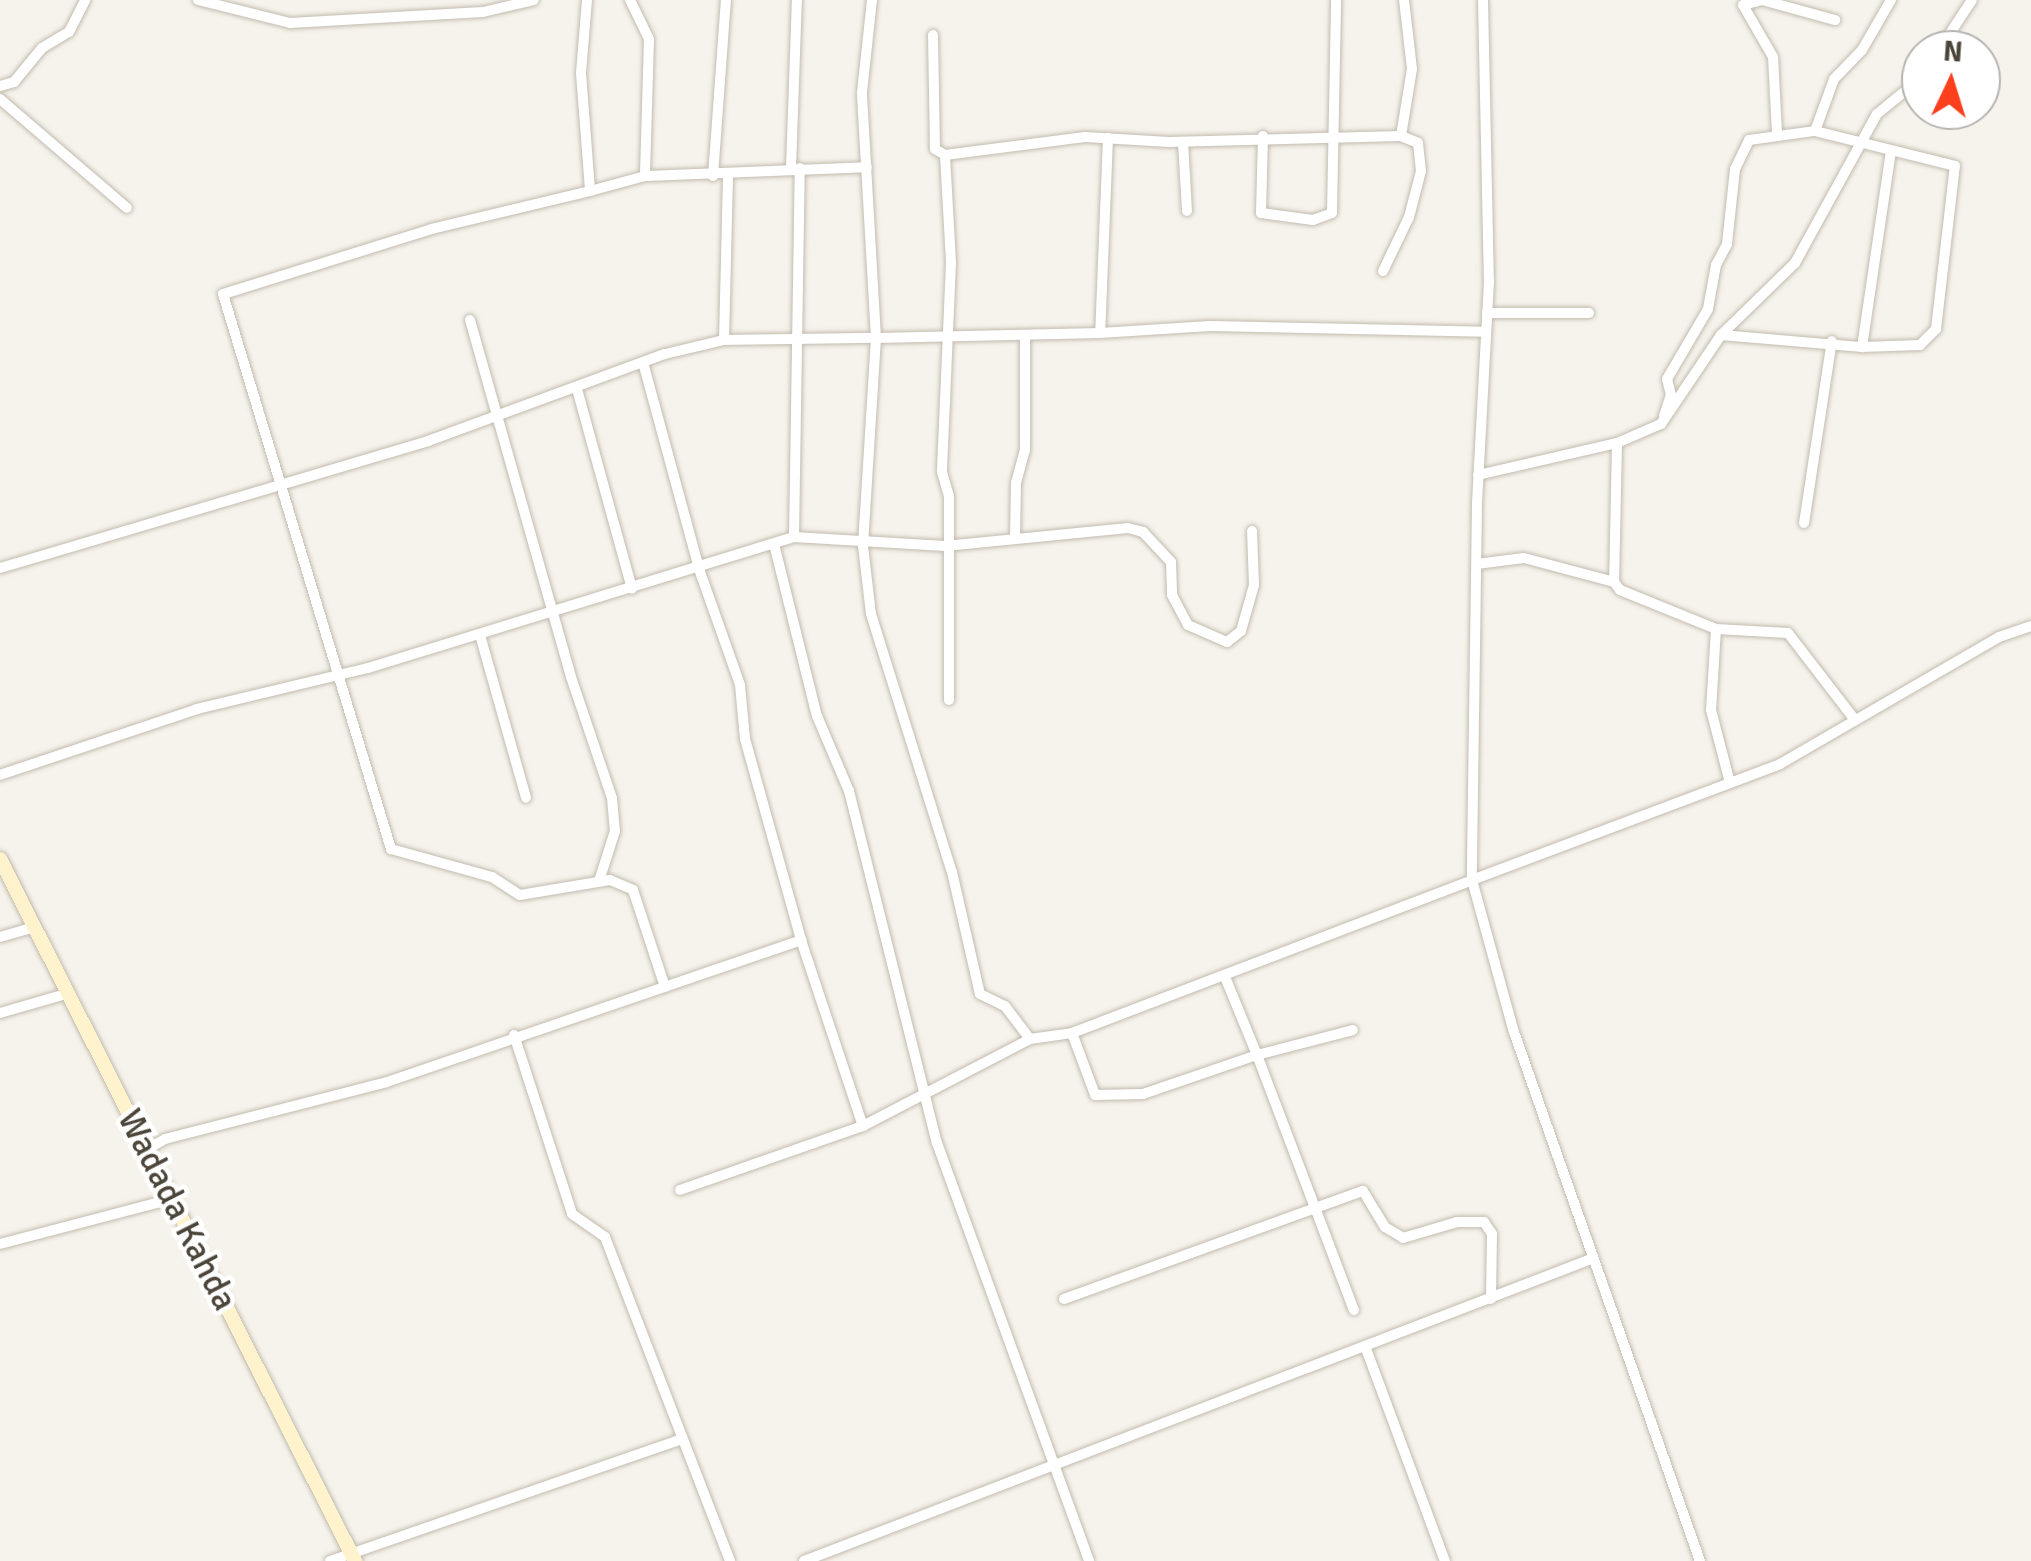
<!DOCTYPE html>
<html>
<head>
<meta charset="utf-8">
<style>
  body { margin:0 }
  #map { position:relative; width:2031px; height:1561px; overflow:hidden; background:#f6f3ec; font-family:Signika,sans-serif }
  div>[style] { position:absolute }
  [style*='--x'] { left:calc(var(--x)*1px); top:calc(var(--y)*1px); width:calc(var(--w)*1px); rotate:calc(var(--a)*1deg) }
  .roads { filter:drop-shadow(0 0 2px #c2bbae) drop-shadow(0 0 2px #c2bbae) }
  .street>* { height:10px; margin:-5px; padding:0 5px; transform-origin:5px; border-radius:5px; background:#fff }
  .secondary>* { height:14px; margin:-7px; padding:0 7px; transform-origin:7px; border-radius:7px; background:#fff3cd }
  span { translate:-50% -50%; white-space:nowrap; text-align:center; line-height:1.15; -webkit-text-stroke:9px #fff; paint-order:stroke }
  .street-label { font-size:35px; color:#4b4439 }
  .north { position:absolute; left:1901px; top:30px; width:100px; height:100px; box-sizing:border-box; background:#fff; border:2px solid #b7b4b0; border-radius:50%; rotate:4deg; font-size:28px; font-weight:700; line-height:40px; text-align:center; color:#4b4439 }
  .north::after { content:''; display:block; margin:auto; width:35px; height:45px; background:#fc3f1d; clip-path:polygon(50% 0,100% 100%,50% 72%,0 100%) }
</style>
</head>
<body>
<div id="map">
  <div class="roads">
    <div class="street">
      <div style="--x:198;--y:0;--w:95;--a:14"></div>
      <div style="--x:290;--y:23;--w:193;--a:-3.3"></div>
      <div style="--x:483;--y:12;--w:52;--a:-13.2"></div>
      <div style="--x:587;--y:0;--w:73;--a:94.7"></div>
      <div style="--x:581;--y:73;--w:118;--a:85.6"></div>
      <div style="--x:590;--y:191;--w:163;--a:166.5"></div>
      <div style="--x:432;--y:229;--w:219;--a:162.7"></div>
      <div style="--x:223;--y:294;--w:580;--a:73.16"></div>
      <div style="--x:391;--y:849;--w:105;--a:15.5"></div>
      <div style="--x:492;--y:877;--w:33;--a:33"></div>
      <div style="--x:520;--y:895;--w:91;--a:-9.5"></div>
      <div style="--x:610;--y:880;--w:25;--a:23"></div>
      <div style="--x:633;--y:890;--w:102;--a:71.7"></div>
      <div style="--x:630;--y:0;--w:43;--a:64"></div>
      <div style="--x:649;--y:39;--w:137;--a:91.7"></div>
      <div style="--x:1483;--y:0;--w:281;--a:88.8"></div>
      <div style="--x:1489;--y:281;--w:223;--a:93.1"></div>
      <div style="--x:1477;--y:504;--w:376;--a:90.8"></div>
      <div style="--x:1472;--y:880;--w:329;--a:-20.6"></div>
      <div style="--x:1780;--y:764;--w:253;--a:-30.1"></div>
      <div style="--x:1999;--y:637;--w:34;--a:-19"></div>
      <div style="--x:933;--y:35;--w:114;--a:89"></div>
      <div style="--x:935;--y:149;--w:12;--a:31"></div>
      <div style="--x:945;--y:155;--w:108;--a:86.8"></div>
      <div style="--x:951;--y:263;--w:209;--a:92.5"></div>
      <div style="--x:942;--y:472;--w:25;--a:74"></div>
      <div style="--x:949;--y:496;--w:204;--a:90"></div>
      <div style="--x:1939;--y:50;--w:60;--a:-56.6"></div>
      <div style="--x:0;--y:86;--w:15;--a:-16"></div>
      <div style="--x:14;--y:82;--w:44;--a:-50.5"></div>
      <div style="--x:42;--y:48;--w:31;--a:-31"></div>
      <div style="--x:69;--y:32;--w:36;--a:-63"></div>
      <div style="--x:0;--y:99;--w:167;--a:40.6"></div>
      <div style="--x:1777;--y:133;--w:76;--a:-93"></div>
      <div style="--x:1773;--y:57;--w:60;--a:-120"></div>
      <div style="--x:1743;--y:5;--w:20;--a:-15"></div>
      <div style="--x:1762;--y:0;--w:76;--a:15.3"></div>
      <div style="--x:1263;--y:136;--w:77;--a:91.5"></div>
      <div style="--x:1261;--y:213;--w:52;--a:7.7"></div>
      <div style="--x:1313;--y:220;--w:20;--a:-20"></div>
      <div style="--x:1332;--y:213;--w:213;--a:-88.9"></div>
      <div style="--x:1401;--y:136;--w:68;--a:-80.7"></div>
      <div style="--x:1412;--y:69;--w:69;--a:-96.6"></div>
      <div style="--x:1108;--y:138;--w:195;--a:92.3"></div>
      <div style="--x:1100;--y:333;--w:224;--a:178.7"></div>
      <div style="--x:876;--y:338;--w:208;--a:93.6"></div>
      <div style="--x:863;--y:546;--w:68;--a:83.3"></div>
      <div style="--x:871;--y:614;--w:270;--a:72.6"></div>
      <div style="--x:952;--y:872;--w:125;--a:77.1"></div>
      <div style="--x:980;--y:994;--w:28;--a:26"></div>
      <div style="--x:1005;--y:1006;--w:41;--a:52.9"></div>
      <div style="--x:1030;--y:1039;--w:42;--a:-8.1"></div>
      <div style="--x:1072;--y:1033;--w:428;--a:-20.9"></div>
      <div style="--x:1472;--y:880;--w:158;--a:74.6"></div>
      <div style="--x:1514;--y:1032;--w:561;--a:70.63"></div>
      <div style="--x:1183;--y:142;--w:69;--a:86.7"></div>
      <div style="--x:945;--y:155;--w:141;--a:-7.3"></div>
      <div style="--x:1085;--y:137;--w:84;--a:3.4"></div>
      <div style="--x:1169;--y:142;--w:232;--a:-1.5"></div>
      <div style="--x:1401;--y:136;--w:18;--a:22"></div>
      <div style="--x:1418;--y:143;--w:28;--a:84"></div>
      <div style="--x:1421;--y:171;--w:48;--a:104.6"></div>
      <div style="--x:1409;--y:217;--w:60;--a:115.7"></div>
      <div style="--x:791;--y:168;--w:168;--a:-88"></div>
      <div style="--x:713;--y:176;--w:176;--a:-85.8"></div>
      <div style="--x:590;--y:191;--w:57;--a:-15.3"></div>
      <div style="--x:645;--y:176;--w:222;--a:-2.3"></div>
      <div style="--x:1487;--y:313;--w:102;--a:0"></div>
      <div style="--x:470;--y:320;--w:371;--a:74.2"></div>
      <div style="--x:571;--y:677;--w:128;--a:71.3"></div>
      <div style="--x:612;--y:798;--w:33;--a:85"></div>
      <div style="--x:615;--y:831;--w:52;--a:107.7"></div>
      <div style="--x:1100;--y:333;--w:110;--a:-3.6"></div>
      <div style="--x:1210;--y:326;--w:276;--a:1.2"></div>
      <div style="--x:1721;--y:335;--w:142;--a:4.9"></div>
      <div style="--x:1862;--y:347;--w:58;--a:-2"></div>
      <div style="--x:1920;--y:345;--w:23;--a:-45"></div>
      <div style="--x:1936;--y:329;--w:164;--a:-83.4"></div>
      <div style="--x:1955;--y:166;--w:144;--a:-166"></div>
      <div style="--x:724;--y:340;--w:164;--a:-88.6"></div>
      <div style="--x:1862;--y:347;--w:198;--a:-81.6"></div>
      <div style="--x:644;--y:366;--w:210;--a:74.8"></div>
      <div style="--x:699;--y:569;--w:123;--a:70.5"></div>
      <div style="--x:740;--y:685;--w:54;--a:84.7"></div>
      <div style="--x:745;--y:739;--w:209;--a:74.4"></div>
      <div style="--x:801;--y:940;--w:196;--a:71.6"></div>
      <div style="--x:577;--y:389;--w:207;--a:74.6"></div>
      <div style="--x:1664;--y:416;--w:22;--a:-72"></div>
      <div style="--x:1671;--y:395;--w:16;--a:-104"></div>
      <div style="--x:1667;--y:379;--w:81;--a:-59.6"></div>
      <div style="--x:1708;--y:309;--w:45;--a:-79.7"></div>
      <div style="--x:1716;--y:265;--w:24;--a:-62"></div>
      <div style="--x:1727;--y:244;--w:75;--a:-83.9"></div>
      <div style="--x:1735;--y:169;--w:32;--a:-64"></div>
      <div style="--x:1749;--y:140;--w:67;--a:-7.8"></div>
      <div style="--x:1815;--y:131;--w:55;--a:-69.9"></div>
      <div style="--x:1834;--y:79;--w:40;--a:-46"></div>
      <div style="--x:1862;--y:50;--w:58;--a:-59.9"></div>
      <div style="--x:1617;--y:443;--w:139;--a:91.2"></div>
      <div style="--x:1614;--y:582;--w:10;--a:53"></div>
      <div style="--x:1620;--y:590;--w:104;--a:22.1"></div>
      <div style="--x:1716;--y:629;--w:72;--a:3.2"></div>
      <div style="--x:1788;--y:633;--w:110;--a:52.4"></div>
      <div style="--x:1478;--y:475;--w:143;--a:-13"></div>
      <div style="--x:1617;--y:443;--w:48;--a:-23.4"></div>
      <div style="--x:1661;--y:424;--w:107;--a:-56"></div>
      <div style="--x:1721;--y:335;--w:103;--a:-44.2"></div>
      <div style="--x:1795;--y:263;--w:170;--a:-61.2"></div>
      <div style="--x:1877;--y:114;--w:57;--a:-39.3"></div>
      <div style="--x:1804;--y:523;--w:184;--a:-81.3"></div>
      <div style="--x:794;--y:537;--w:369;--a:-89.1"></div>
      <div style="--x:1015;--y:539;--w:56;--a:-89"></div>
      <div style="--x:1016;--y:483;--w:34;--a:-75"></div>
      <div style="--x:1025;--y:450;--w:114;--a:-90"></div>
      <div style="--x:774;--y:544;--w:177;--a:76"></div>
      <div style="--x:817;--y:716;--w:82;--a:66.9"></div>
      <div style="--x:849;--y:791;--w:363;--a:76"></div>
      <div style="--x:937;--y:1143;--w:445;--a:70"></div>
      <div style="--x:1477;--y:564;--w:47;--a:-7.3"></div>
      <div style="--x:1524;--y:558;--w:93;--a:14.9"></div>
      <div style="--x:0;--y:568;--w:446;--a:-16.5"></div>
      <div style="--x:428;--y:441;--w:252;--a:-20.2"></div>
      <div style="--x:665;--y:354;--w:61;--a:-13.3"></div>
      <div style="--x:724;--y:340;--w:152;--a:-0.8"></div>
      <div style="--x:876;--y:338;--w:246;--a:-93.3"></div>
      <div style="--x:862;--y:92;--w:93;--a:-83.8"></div>
      <div style="--x:1716;--y:629;--w:81;--a:93.5"></div>
      <div style="--x:1711;--y:710;--w:75;--a:75.4"></div>
      <div style="--x:480;--y:635;--w:169;--a:74.2"></div>
      <div style="--x:0;--y:775;--w:208;--a:-18.5"></div>
      <div style="--x:197;--y:709;--w:176;--a:-13.5"></div>
      <div style="--x:368;--y:668;--w:446;--a:-17.1"></div>
      <div style="--x:794;--y:537;--w:151;--a:3.4"></div>
      <div style="--x:945;--y:546;--w:184;--a:-5.6"></div>
      <div style="--x:1128;--y:528;--w:16;--a:15"></div>
      <div style="--x:1143;--y:532;--w:41;--a:47"></div>
      <div style="--x:1171;--y:562;--w:33;--a:88"></div>
      <div style="--x:1172;--y:595;--w:34;--a:62"></div>
      <div style="--x:1188;--y:625;--w:43;--a:23.6"></div>
      <div style="--x:1227;--y:642;--w:18;--a:-38"></div>
      <div style="--x:1241;--y:631;--w:48;--a:-74.2"></div>
      <div style="--x:1254;--y:585;--w:54;--a:-92.1"></div>
      <div style="--x:0;--y:937;--w:33;--a:-16"></div>
      <div style="--x:1225;--y:977;--w:84;--a:67.7"></div>
      <div style="--x:1257;--y:1055;--w:99;--a:-14.6"></div>
      <div style="--x:0;--y:1013;--w:69;--a:-16.1"></div>
      <div style="--x:1072;--y:1033;--w:66;--a:69.6"></div>
      <div style="--x:1095;--y:1095;--w:48;--a:-1.2"></div>
      <div style="--x:1143;--y:1094;--w:120;--a:-18.9"></div>
      <div style="--x:1257;--y:1055;--w:273;--a:69.2"></div>
      <div style="--x:514;--y:1035;--w:188;--a:72"></div>
      <div style="--x:572;--y:1214;--w:40;--a:34.9"></div>
      <div style="--x:605;--y:1237;--w:347;--a:68.9"></div>
      <div style="--x:146;--y:1150;--w:22;--a:-30"></div>
      <div style="--x:165;--y:1139;--w:229;--a:-14.4"></div>
      <div style="--x:387;--y:1082;--w:438;--a:-18.9"></div>
      <div style="--x:680;--y:1190;--w:194;--a:-19.3"></div>
      <div style="--x:863;--y:1126;--w:188;--a:-27.5"></div>
      <div style="--x:0;--y:1244;--w:178;--a:-14.7"></div>
      <div style="--x:1064;--y:1299;--w:318;--a:-19.9"></div>
      <div style="--x:1363;--y:1191;--w:42;--a:58.6"></div>
      <div style="--x:1385;--y:1227;--w:21;--a:31"></div>
      <div style="--x:1403;--y:1238;--w:56;--a:-16.5"></div>
      <div style="--x:1457;--y:1222;--w:27;--a:0"></div>
      <div style="--x:1484;--y:1222;--w:14;--a:56"></div>
      <div style="--x:1492;--y:1234;--w:65;--a:90.9"></div>
      <div style="--x:1365;--y:1346;--w:229;--a:69.6"></div>
      <div style="--x:330;--y:1561;--w:373;--a:-19.1"></div>
      <div style="--x:804;--y:1561;--w:843;--a:-20.99"></div>
    </div>
    <div class="secondary">
      <div style="--x:0;--y:859;--w:787;--a:63.17"></div>
    </div>
  </div>
  <div class="street-label">
    <span style="left:177px;top:1210px;rotate:63deg">Wadada Kahda</span>
  </div>
  <div class="north">N</div>
</div>
</body>
</html>
